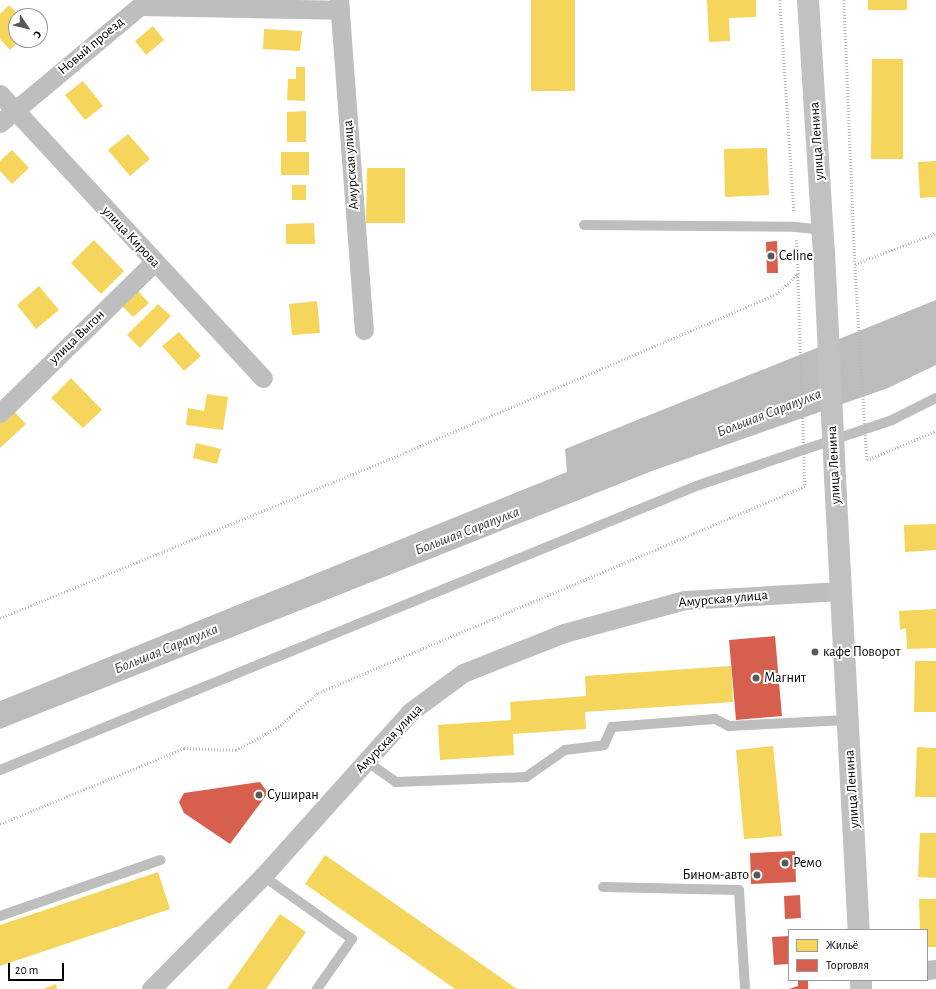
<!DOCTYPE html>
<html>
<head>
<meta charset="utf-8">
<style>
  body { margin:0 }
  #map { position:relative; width:936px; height:989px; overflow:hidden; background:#fff; font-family:"Alegreya Sans",sans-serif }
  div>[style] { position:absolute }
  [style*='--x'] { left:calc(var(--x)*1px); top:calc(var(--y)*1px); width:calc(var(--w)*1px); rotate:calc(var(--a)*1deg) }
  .water>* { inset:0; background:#bcbcbc }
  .homes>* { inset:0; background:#f6d55c }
  .shops>* { inset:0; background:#d6604d }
  .path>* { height:2.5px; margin-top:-1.25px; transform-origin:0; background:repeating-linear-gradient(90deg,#b8b8b8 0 1px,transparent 0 3px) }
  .lane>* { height:10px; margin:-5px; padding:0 5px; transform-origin:5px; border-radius:5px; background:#bebebe }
  .street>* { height:19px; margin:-9.5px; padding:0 9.5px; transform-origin:9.5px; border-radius:9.5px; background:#bebebe }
  .secondary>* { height:22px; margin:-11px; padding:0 11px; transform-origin:11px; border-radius:11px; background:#c1c1c1 }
  .path-bridge>* { height:2.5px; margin-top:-1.25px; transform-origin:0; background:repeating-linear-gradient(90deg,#b8b8b8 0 1px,transparent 0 3px) }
  .secondary-bridge>* { height:22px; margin:-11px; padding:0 11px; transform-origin:11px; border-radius:11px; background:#c1c1c1 }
  .dots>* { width:11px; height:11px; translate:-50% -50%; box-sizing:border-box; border:2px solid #fff; border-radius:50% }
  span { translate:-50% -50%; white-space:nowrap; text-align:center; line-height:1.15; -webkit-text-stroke:4px #fff; paint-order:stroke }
  .street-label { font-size:14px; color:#000 }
  .poi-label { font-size:14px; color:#000 }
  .left { translate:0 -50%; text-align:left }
  .right { translate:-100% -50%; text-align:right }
  .water-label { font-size:15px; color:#404040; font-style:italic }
  .legend { position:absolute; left:788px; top:929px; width:140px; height:52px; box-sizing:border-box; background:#fff; border:1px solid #999; margin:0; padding:5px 7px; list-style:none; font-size:12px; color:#000 }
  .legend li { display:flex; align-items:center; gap:8px; height:20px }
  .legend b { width:20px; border:1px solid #999 }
  .north { position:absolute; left:8px; top:8px; width:40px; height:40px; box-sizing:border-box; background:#fff; border:1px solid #999; border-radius:50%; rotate:125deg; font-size:11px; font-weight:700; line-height:16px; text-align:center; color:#000 }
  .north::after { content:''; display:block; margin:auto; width:14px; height:18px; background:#595959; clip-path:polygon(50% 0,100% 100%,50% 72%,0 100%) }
  .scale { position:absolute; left:8px; top:963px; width:56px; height:18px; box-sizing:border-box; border:2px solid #000; border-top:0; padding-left:5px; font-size:12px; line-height:14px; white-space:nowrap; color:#000; -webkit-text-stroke:3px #fff; paint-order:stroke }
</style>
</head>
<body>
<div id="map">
  <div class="water">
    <div style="clip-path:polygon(936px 300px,936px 365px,888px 388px,652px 471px,0 729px,0 701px,567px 472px,565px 449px)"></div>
  </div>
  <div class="homes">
    <div style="clip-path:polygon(531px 0,575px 0,575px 91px,531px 91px)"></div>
    <div style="clip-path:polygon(707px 0,756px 0,756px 17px,729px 18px,730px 41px,709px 42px)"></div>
    <div style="clip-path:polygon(868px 0,907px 0,907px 10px,868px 10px)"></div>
    <div style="clip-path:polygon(9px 5px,20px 16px,16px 16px,16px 40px,20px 40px,10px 50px,0 39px,0 14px)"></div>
    <div style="clip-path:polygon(153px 26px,164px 40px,146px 55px,135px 41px)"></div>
    <div style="clip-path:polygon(264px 29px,302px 31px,300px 51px,263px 49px)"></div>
    <div style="clip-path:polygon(872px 59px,903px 59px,903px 159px,871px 159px)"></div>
    <div style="clip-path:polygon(296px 67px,305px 67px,305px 101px,287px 100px,288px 79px,296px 79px)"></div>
    <div style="clip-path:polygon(83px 81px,103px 106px,85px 120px,65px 95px)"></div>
    <div style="clip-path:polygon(306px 111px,306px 142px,287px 142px,287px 112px)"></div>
    <div style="clip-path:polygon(128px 134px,150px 159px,130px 176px,108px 150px)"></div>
    <div style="clip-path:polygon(767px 148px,769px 195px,725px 197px,724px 149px)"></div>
    <div style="clip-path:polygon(12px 150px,29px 168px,12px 184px,0 171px,0 161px)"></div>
    <div style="clip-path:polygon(281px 152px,309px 152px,309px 175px,281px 175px)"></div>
    <div style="clip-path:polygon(936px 161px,936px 197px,920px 198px,918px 162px)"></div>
    <div style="clip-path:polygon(367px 168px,405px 168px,405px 223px,366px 223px)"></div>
    <div style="clip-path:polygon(292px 185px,306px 185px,306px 200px,292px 200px)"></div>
    <div style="clip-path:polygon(314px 223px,315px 244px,286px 244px,286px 224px)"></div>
    <div style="clip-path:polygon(94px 240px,124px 271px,101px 294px,71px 263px)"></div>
    <div style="clip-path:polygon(39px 286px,59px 310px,36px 329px,17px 305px)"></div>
    <div style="clip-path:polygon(137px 290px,149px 303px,133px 317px,121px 305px)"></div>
    <div style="clip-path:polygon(317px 301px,320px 333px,292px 335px,289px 304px)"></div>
    <div style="clip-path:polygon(158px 304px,171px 316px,140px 348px,127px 335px)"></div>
    <div style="clip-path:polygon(179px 332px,201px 356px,184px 371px,162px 346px)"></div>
    <div style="clip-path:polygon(71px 378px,102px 410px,83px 428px,51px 398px)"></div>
    <div style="clip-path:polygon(207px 394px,228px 397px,223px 430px,186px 425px,188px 408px,204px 411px)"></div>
    <div style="clip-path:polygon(13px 410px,26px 424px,0 448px,0 422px)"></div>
    <div style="clip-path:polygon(196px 443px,221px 449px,217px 464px,193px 458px)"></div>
    <div style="clip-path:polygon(936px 524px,936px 550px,905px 552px,904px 525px)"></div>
    <div style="clip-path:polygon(936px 609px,936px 648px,907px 649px,906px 628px,900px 630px,899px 611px)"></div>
    <div style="clip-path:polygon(915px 661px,936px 661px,936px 712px,914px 712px)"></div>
    <div style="clip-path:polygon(731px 666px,733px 702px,585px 712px,586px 729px,513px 734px,514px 755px,440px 760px,438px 725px,511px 720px,510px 702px,586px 696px,585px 676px)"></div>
    <div style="clip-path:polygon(773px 746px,782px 836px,744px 839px,736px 750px)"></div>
    <div style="clip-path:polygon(917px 747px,936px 748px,936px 797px,915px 797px)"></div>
    <div style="clip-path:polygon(920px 833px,936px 833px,936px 878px,918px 877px)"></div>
    <div style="clip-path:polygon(325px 855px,517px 989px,455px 989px,305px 884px)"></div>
    <div style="clip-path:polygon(158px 872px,170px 909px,0 966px,0 925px)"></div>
    <div style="clip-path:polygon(919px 899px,936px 899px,936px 947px,927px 947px,927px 930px,920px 930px)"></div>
    <div style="clip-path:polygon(280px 914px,306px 932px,266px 989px,227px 989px)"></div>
    <div style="clip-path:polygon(56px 984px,57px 989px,43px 989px)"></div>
  </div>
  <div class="shops">
    <div style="clip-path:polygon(777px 241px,778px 273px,767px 273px,766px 242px)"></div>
    <div style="clip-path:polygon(775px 636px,782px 716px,736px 720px,729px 640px)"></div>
    <div style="clip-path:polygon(260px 782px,268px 793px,230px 844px,184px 813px,179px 802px,184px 793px)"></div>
    <div style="clip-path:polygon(795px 851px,796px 882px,751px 884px,750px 853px)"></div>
    <div style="clip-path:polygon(800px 895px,801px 918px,785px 919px,784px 896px)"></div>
    <div style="clip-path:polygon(789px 936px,789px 964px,774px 965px,772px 937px)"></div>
    <div style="clip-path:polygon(798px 980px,808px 980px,808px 989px,789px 989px,798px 986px)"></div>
  </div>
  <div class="path">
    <div style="--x:780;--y:0;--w:213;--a:86.2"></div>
    <div style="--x:844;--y:0;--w:264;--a:87.6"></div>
    <div style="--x:855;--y:264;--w:87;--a:-20.9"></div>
    <div style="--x:867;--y:460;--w:75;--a:-22.8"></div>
    <div style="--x:0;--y:618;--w:439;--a:-22.2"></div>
    <div style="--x:406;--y:452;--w:402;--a:-23.1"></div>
    <div style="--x:776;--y:294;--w:30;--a:-42"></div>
    <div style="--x:798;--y:274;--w:34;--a:-93"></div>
    <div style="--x:0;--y:824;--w:199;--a:-22.4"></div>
    <div style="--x:184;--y:748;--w:52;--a:2.2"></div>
    <div style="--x:236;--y:750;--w:48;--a:-28.7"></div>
    <div style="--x:278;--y:727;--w:52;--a:-40.4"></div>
    <div style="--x:318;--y:693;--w:529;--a:-23.03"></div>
  </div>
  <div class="lane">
    <div style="--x:584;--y:225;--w:211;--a:0.5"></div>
    <div style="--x:795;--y:227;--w:27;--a:6"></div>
    <div style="--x:366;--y:761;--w:37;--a:35"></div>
    <div style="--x:396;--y:782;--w:130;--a:-2.2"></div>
    <div style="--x:526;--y:777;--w:47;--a:-34.7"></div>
    <div style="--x:565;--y:750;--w:39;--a:-7"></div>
    <div style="--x:604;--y:745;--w:20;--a:-66"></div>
    <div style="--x:612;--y:727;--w:103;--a:-4.4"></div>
    <div style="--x:715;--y:719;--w:16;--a:27"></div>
    <div style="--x:729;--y:726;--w:118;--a:-2.9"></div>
    <div style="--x:0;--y:770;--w:755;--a:-22.18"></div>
    <div style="--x:699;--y:485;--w:204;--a:-18.6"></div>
    <div style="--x:892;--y:420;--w:49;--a:-26.6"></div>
    <div style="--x:263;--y:876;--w:109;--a:35.3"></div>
    <div style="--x:352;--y:939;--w:61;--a:125"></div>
    <div style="--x:603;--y:887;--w:136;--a:1.3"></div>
    <div style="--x:739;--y:890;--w:99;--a:86.5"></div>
    <div style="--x:0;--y:916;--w:170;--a:-19.2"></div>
  </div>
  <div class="street">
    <div style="--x:339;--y:0;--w:331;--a:85.7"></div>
    <div style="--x:0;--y:94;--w:387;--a:47.2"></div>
    <div style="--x:0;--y:123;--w:182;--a:-39.9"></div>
    <div style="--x:140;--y:6;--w:200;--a:1.1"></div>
    <div style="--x:0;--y:413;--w:216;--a:-44.4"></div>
    <div style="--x:927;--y:970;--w:9;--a:-6"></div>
    <div style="--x:151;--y:989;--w:159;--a:-45.3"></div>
    <div style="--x:263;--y:876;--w:220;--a:-48.1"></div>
    <div style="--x:410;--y:712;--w:66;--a:-36.3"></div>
    <div style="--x:463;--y:673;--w:109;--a:-21.6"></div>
    <div style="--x:564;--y:633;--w:125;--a:-15.3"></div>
    <div style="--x:685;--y:600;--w:156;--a:-3.3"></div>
  </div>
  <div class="secondary">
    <div style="--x:808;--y:0;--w:253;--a:86.4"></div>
    <div style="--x:836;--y:497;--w:434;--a:87"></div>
    <div style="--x:861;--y:980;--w:9;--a:90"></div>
  </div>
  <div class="path-bridge">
    <div style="--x:855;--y:264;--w:196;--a:86.5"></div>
    <div style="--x:798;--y:274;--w:212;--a:88.1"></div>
  </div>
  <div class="secondary-bridge">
    <div style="--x:824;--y:252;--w:245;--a:87.2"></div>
  </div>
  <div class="dots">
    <div style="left:771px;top:256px;background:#595959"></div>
    <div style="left:815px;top:652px;background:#595959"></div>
    <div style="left:756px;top:678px;background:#595959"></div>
    <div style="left:259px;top:795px;background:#595959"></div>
    <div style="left:785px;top:863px;background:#595959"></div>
    <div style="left:757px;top:875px;background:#595959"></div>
  </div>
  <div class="street-label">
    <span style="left:91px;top:46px;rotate:-40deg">Новый проезд</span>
    <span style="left:817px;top:141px;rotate:-94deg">улица Ленина</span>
    <span style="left:351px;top:165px;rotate:-94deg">Амурская улица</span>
    <span style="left:131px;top:237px;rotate:47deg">улица Кирова</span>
    <span style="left:77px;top:337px;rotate:-44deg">улица Выгон</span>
    <span style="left:834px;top:465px;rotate:-93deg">улица Ленина</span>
    <span style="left:723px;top:599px;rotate:-5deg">Амурская улица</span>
    <span style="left:389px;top:739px;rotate:-46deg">Амурская улица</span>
    <span style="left:852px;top:789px;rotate:-94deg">улица Ленина</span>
  </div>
  <div class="poi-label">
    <span class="left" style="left:779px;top:256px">Celine</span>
    <span class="left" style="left:823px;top:652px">кафе Поворот</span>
    <span class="left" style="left:764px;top:678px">Магнит</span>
    <span class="left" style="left:267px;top:795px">Суширан</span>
    <span class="left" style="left:793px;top:863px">Ремо</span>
    <span class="right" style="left:749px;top:875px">Бином-авто</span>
  </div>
  <div class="water-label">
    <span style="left:769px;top:413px;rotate:-21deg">Большая Сарапулка</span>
    <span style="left:467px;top:531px;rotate:-21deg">Большая Сарапулка</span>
    <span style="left:166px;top:649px;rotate:-22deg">Большая Сарапулка</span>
  </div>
  <ul class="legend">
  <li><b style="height:11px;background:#f6d55c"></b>Жильё</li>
  <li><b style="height:11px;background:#d6604d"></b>Торговля</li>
  </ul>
  <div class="north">С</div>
  <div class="scale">20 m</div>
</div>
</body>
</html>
